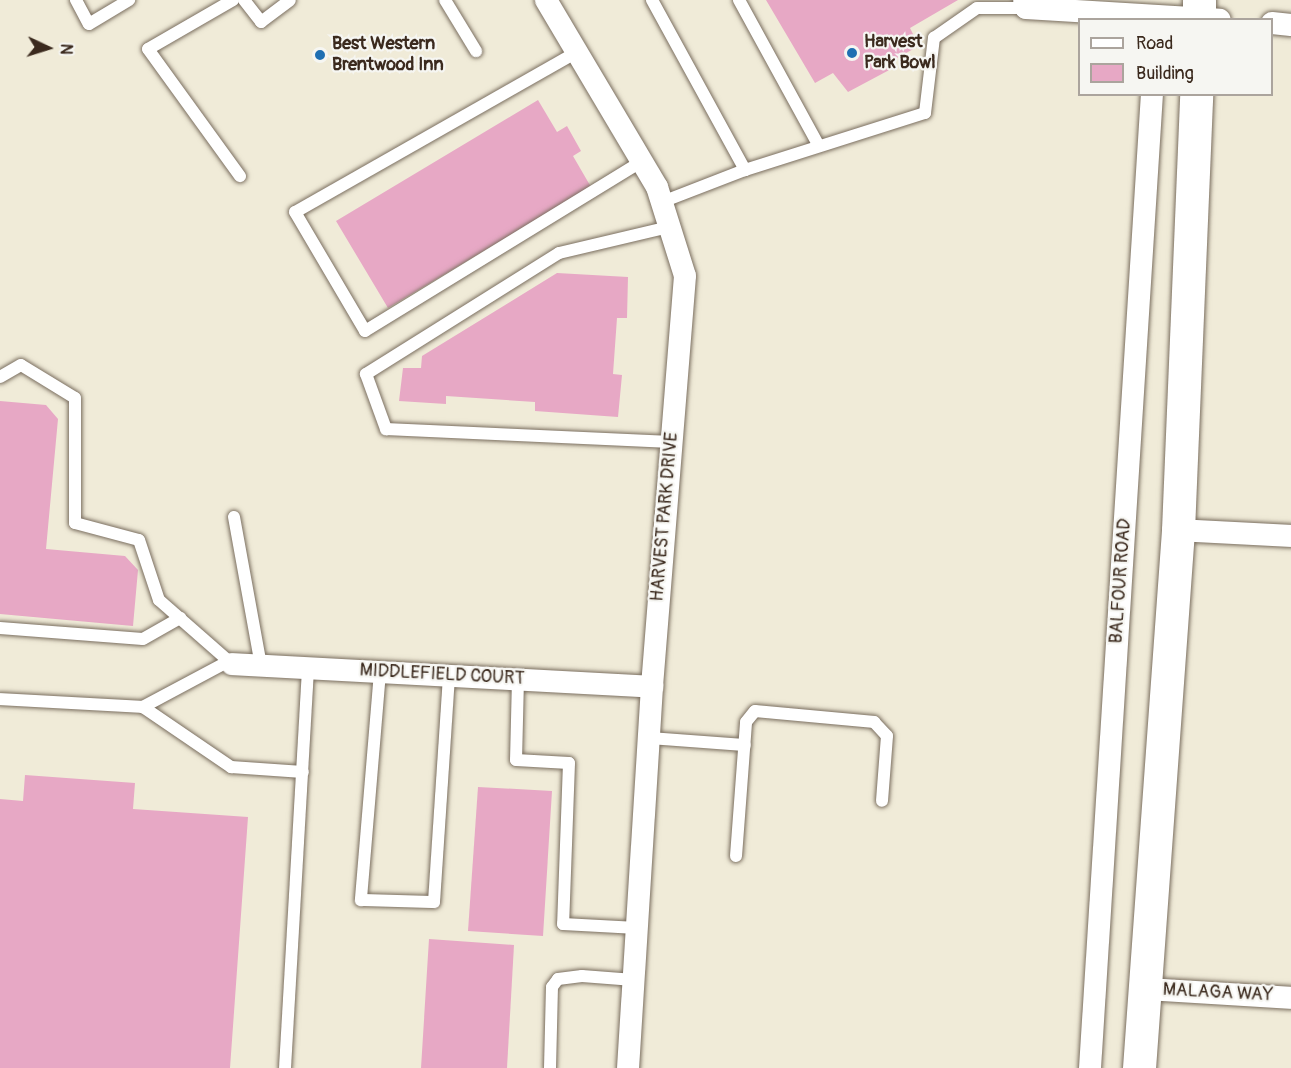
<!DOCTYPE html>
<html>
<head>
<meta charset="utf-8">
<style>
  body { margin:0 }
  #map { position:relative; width:1291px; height:1068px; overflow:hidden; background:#f0ebd8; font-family:Pangolin,sans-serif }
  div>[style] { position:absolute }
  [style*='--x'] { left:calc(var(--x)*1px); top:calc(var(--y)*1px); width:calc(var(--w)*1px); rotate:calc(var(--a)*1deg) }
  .building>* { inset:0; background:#e7a8c5 }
  .roads { filter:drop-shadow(0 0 2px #7a6e5f) drop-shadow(0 0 2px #7a6e5f) }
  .lane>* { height:12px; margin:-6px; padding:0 6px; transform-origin:6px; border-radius:6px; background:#fff }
  .street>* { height:22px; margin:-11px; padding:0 11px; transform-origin:11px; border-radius:11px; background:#fff }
  .secondary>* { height:33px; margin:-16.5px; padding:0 16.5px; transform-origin:16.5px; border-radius:16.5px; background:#fff }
  .dots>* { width:16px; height:16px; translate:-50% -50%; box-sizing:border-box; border:3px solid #f6f6f2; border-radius:50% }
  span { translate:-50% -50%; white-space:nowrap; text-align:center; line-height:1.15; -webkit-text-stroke:4.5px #f6f6f2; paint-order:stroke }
  .poi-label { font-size:18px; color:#3b2a1e; font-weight:700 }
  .left { translate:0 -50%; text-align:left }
  .street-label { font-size:18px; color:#3b2a1e }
  .legend { position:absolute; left:1078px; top:18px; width:195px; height:78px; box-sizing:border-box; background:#f6f6f2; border:2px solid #aba49d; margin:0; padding:8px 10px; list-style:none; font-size:18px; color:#3b2a1e }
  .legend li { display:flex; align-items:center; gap:12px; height:30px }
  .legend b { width:30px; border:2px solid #aba49d }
  .north { position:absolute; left:18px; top:18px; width:60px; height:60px; -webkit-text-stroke:4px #f6f6f2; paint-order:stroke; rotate:94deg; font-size:16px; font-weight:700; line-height:24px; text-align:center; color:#3b2a1e }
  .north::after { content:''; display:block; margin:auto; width:21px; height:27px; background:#3b2a1e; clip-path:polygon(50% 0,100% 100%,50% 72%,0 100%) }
</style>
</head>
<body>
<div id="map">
  <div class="building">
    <div style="clip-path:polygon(766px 0,958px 0,910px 28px,919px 46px,893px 60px,893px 68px,848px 92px,833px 73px,815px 83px)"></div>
    <div style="clip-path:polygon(538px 100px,557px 132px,567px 126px,581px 151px,573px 156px,591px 187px,388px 308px,336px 221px)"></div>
    <div style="clip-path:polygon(557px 273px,628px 277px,627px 318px,617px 318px,613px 374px,622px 375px,618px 417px,535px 411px,535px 402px,446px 396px,446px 404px,399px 401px,403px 368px,421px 368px,422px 356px)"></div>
    <div style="clip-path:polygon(0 401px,46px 405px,58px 419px,46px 549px,125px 556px,138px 570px,133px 626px,0 614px)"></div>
    <div style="clip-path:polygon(25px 775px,135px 783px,133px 809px,248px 817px,230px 1068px,0 1068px,0 799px,23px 801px)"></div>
    <div style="clip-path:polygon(478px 787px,552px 791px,543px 936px,468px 931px)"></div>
    <div style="clip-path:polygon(429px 939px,514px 945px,507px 1068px,421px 1068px)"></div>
  </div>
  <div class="roads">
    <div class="lane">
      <div style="--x:76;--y:0;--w:27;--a:62"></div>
      <div style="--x:89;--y:24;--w:47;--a:-31"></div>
      <div style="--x:233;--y:0;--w:98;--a:150"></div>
      <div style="--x:148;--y:49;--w:157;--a:54.1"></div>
      <div style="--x:244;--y:0;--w:28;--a:52"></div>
      <div style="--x:261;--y:22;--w:36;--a:-37"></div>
      <div style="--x:445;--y:0;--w:60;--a:58.7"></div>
      <div style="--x:652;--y:0;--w:194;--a:61.3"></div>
      <div style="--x:739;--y:0;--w:166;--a:61.3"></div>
      <div style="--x:577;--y:52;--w:324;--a:150.4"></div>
      <div style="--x:295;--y:212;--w:138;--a:59.5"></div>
      <div style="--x:365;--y:331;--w:325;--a:-31.5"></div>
      <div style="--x:662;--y:202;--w:89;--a:-21.1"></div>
      <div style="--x:745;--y:170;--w:189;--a:-17.6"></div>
      <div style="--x:925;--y:113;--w:76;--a:-83.2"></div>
      <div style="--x:934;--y:38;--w:52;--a:-34.9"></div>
      <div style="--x:977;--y:8;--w:49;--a:0"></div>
      <div style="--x:669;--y:227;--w:113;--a:166.7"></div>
      <div style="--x:559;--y:253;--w:228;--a:147.9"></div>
      <div style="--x:366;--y:374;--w:59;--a:70"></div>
      <div style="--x:386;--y:429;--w:285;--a:2.6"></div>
      <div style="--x:0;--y:377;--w:24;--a:-30"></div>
      <div style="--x:21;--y:365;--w:63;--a:31.4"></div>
      <div style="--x:75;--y:398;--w:125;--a:90"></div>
      <div style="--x:75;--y:523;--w:66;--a:14.9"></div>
      <div style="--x:139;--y:540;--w:63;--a:71.6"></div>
      <div style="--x:159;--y:600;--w:97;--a:41.2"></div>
      <div style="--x:234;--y:517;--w:150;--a:79.7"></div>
      <div style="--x:0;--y:628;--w:143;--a:4.4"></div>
      <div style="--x:143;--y:639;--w:43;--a:-29.6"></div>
      <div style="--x:229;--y:661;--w:98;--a:151.9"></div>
      <div style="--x:143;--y:707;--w:107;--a:34.3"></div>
      <div style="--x:231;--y:767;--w:72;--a:4"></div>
      <div style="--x:380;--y:672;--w:229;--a:94.8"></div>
      <div style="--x:361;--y:900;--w:73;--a:1.6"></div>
      <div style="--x:434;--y:902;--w:227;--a:-86.2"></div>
      <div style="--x:518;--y:679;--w:81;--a:91.4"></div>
      <div style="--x:516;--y:760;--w:53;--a:3.2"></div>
      <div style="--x:569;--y:763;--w:161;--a:92.1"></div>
      <div style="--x:563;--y:924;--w:74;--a:3.1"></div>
      <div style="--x:0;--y:699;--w:143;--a:3.2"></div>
      <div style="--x:649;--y:738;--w:96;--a:4.2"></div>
      <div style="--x:736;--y:856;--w:134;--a:-85.7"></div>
      <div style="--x:746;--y:722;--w:14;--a:-51"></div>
      <div style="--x:755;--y:711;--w:120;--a:5.3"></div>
      <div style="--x:874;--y:722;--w:19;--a:47"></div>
      <div style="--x:887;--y:736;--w:65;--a:94.4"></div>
      <div style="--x:285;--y:1068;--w:401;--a:-86.7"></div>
      <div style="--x:550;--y:1068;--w:81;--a:-88.6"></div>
      <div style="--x:552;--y:987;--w:10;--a:-53"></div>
      <div style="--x:558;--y:979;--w:24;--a:-7"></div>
      <div style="--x:582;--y:976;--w:52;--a:4.4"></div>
    </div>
    <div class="street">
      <div style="--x:546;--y:0;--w:217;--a:59.3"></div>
      <div style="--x:657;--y:187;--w:93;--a:72.5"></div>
      <div style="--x:685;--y:276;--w:412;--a:94.6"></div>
      <div style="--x:652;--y:687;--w:382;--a:93.6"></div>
      <div style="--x:1024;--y:0;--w:8;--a:76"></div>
      <div style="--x:1026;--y:8;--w:194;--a:3.5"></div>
      <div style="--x:1272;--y:23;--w:19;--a:6"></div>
      <div style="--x:1178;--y:530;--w:113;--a:3"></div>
      <div style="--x:232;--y:664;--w:421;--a:3.1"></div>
      <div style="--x:1145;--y:989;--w:146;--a:3.5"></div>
      <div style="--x:1090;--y:1068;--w:976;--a:-86.36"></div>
    </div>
    <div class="secondary">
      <div style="--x:1199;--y:20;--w:20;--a:-90"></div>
      <div style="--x:1139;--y:1068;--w:539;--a:-85.85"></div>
      <div style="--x:1178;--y:530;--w:436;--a:-87.6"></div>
    </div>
  </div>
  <div class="dots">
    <div style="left:852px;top:53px;background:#1f6fb2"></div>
    <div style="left:320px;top:55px;background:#1f6fb2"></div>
  </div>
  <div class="poi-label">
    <span class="left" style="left:864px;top:53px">Harvest<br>Park Bowl</span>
    <span class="left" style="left:332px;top:55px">Best Western<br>Brentwood Inn</span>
  </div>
  <div class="street-label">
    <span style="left:665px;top:517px;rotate:-85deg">HARVEST PARK DRIVE</span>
    <span style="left:1121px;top:581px;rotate:-86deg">BALFOUR ROAD</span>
    <span style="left:442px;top:675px;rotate:3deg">MIDDLEFIELD COURT</span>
    <span style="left:1218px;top:993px;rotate:3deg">MALAGA WAY</span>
  </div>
  <ul class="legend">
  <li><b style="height:8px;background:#fff"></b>Road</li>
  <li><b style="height:16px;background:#e7a8c5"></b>Building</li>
  </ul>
  <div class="north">N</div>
</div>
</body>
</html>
